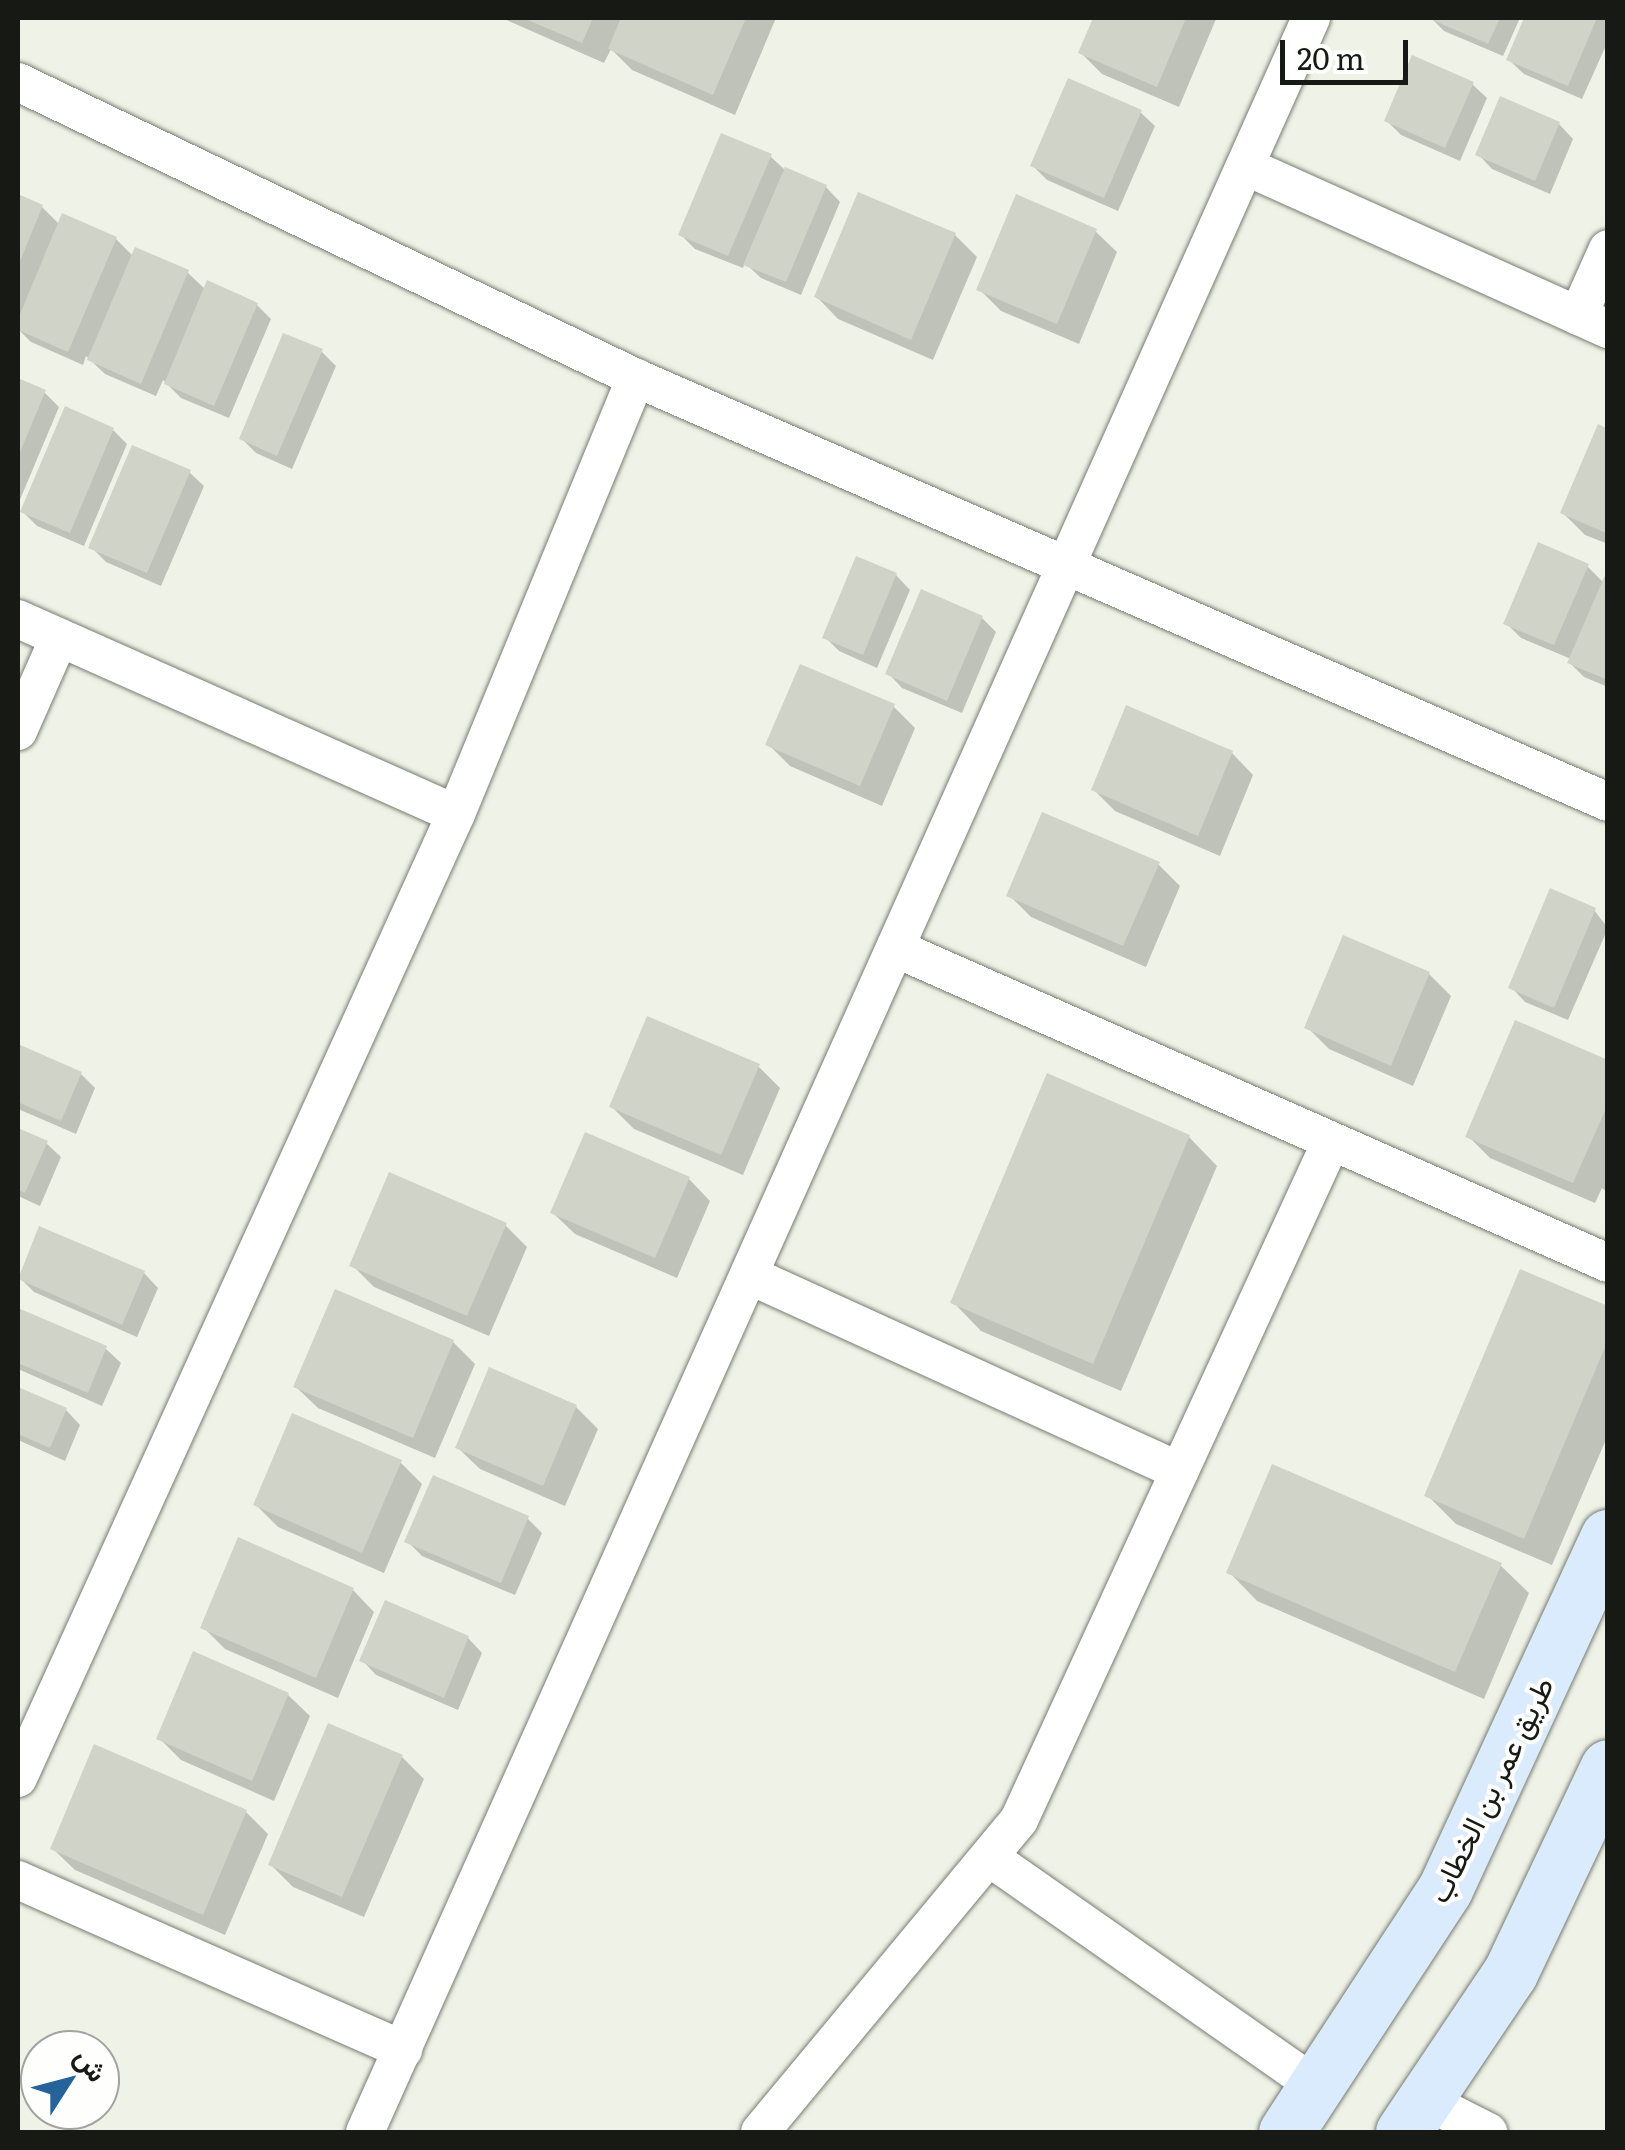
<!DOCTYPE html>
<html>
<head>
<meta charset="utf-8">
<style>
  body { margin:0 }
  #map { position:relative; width:1625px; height:2150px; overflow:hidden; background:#eff3e7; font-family:Literata,Vazirmatn,serif }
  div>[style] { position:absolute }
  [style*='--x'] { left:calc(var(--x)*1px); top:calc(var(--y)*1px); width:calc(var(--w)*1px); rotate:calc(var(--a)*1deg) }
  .shadow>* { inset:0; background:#0003 }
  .building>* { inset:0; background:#cfd3c8 }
  .roads { filter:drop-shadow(0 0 2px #787c71) drop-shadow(0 0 2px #787c71) }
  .street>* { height:38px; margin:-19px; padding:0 19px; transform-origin:19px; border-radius:19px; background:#fff }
  .secondary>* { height:55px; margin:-27.5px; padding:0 27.5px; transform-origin:27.5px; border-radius:27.5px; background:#d9ebfc }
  span { translate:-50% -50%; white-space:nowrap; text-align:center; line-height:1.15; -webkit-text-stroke:8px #fefffc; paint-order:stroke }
  .street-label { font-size:30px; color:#171915 }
  .frame { position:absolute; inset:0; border:20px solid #171915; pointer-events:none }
  .north { position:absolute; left:20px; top:2030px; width:100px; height:100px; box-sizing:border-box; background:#fefffc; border:2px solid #a2a3a0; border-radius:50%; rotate:54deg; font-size:28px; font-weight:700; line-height:40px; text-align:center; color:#171915 }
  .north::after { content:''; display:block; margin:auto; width:35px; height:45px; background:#24649a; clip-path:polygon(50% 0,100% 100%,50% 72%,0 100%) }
  .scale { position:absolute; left:1280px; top:40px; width:128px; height:45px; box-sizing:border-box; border:5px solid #171915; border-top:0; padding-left:12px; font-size:30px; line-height:35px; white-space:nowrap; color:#171915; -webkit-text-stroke:8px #fefffc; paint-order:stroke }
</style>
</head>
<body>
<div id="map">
  <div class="shadow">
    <div style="clip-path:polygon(502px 18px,776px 18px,735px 115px,632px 70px,611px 49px,604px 63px)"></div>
    <div style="clip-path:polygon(1096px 18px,1216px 19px,1179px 107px,1102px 74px,1081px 53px)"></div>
    <div style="clip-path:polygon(1431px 18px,1520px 18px,1503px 56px,1444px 31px)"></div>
    <div style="clip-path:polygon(1527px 18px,1603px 18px,1608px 22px,1608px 41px,1582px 99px,1524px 74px,1509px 60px)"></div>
    <div style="clip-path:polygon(1472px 84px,1487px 98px,1460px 161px,1401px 135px,1387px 121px)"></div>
    <div style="clip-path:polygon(1140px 112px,1155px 126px,1118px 211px,1047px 180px,1033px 166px)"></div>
    <div style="clip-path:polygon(1559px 124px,1573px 139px,1550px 194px,1492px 169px,1478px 154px)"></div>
    <div style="clip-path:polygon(770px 156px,784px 169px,826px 187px,840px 202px,801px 295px,761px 278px,745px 263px,743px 268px,695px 249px,680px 234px)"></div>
    <div style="clip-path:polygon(18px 197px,42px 207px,60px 225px,116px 239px,134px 257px,188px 273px,206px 290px,257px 305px,271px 319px,229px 418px,181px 398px,163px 380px,156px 396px,105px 374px,86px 356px,83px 365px,31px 342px,18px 329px)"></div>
    <div style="clip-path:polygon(1095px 231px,1117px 252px,1079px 344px,1001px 311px,979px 289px)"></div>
    <div style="clip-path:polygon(955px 235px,977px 257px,933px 360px,838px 319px,817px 297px)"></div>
    <div style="clip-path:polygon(321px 351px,336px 366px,292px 469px,256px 453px,241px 438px)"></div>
    <div style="clip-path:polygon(18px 381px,44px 392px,59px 407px,19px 502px)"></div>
    <div style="clip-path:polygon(113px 430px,127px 444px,84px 546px,37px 526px,23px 512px)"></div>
    <div style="clip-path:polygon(1608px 431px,1608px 544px,1585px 535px,1563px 513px)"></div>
    <div style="clip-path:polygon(189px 472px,204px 486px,161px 586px,106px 562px,91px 547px)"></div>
    <div style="clip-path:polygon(1587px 566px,1604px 583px,1608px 574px,1608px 687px,1584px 677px,1570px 663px,1571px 659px,1521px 638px,1506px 623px)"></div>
    <div style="clip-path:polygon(896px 575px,910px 590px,877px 668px,839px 651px,825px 637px)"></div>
    <div style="clip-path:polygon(982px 618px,996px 632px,962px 713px,902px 688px,888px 673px)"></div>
    <div style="clip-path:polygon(893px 706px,915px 728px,882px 806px,790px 766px,768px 744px)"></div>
    <div style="clip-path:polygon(1232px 753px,1253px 775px,1220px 856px,1115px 811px,1093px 789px)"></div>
    <div style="clip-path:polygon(1158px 864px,1180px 886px,1146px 967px,1031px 917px,1009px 895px)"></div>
    <div style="clip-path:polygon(1594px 910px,1608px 928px,1568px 1020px,1525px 1002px,1511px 987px)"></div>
    <div style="clip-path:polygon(1429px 974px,1451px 996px,1413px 1086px,1329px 1049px,1307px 1027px)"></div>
    <div style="clip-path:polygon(18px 1047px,81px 1074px,95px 1088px,76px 1134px,18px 1109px)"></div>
    <div style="clip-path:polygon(1608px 1063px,1608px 1193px,1602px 1188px,1595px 1203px,1490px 1158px,1468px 1136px)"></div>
    <div style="clip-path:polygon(758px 1066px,780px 1088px,743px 1175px,634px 1129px,612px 1107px)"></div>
    <div style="clip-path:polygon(18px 1130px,46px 1143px,61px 1157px,40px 1206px,18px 1196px)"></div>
    <div style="clip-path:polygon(1189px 1137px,1217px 1166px,1121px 1391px,981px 1331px,953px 1302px)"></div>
    <div style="clip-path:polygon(689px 1179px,710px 1201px,677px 1278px,575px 1234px,553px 1213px)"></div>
    <div style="clip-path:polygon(505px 1225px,527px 1247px,489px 1336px,374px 1287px,352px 1265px)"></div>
    <div style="clip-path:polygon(144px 1273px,158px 1288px,137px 1337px,34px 1292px,20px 1278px)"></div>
    <div style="clip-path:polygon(1608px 1309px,1608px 1435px,1552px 1565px,1456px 1524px,1427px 1495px)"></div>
    <div style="clip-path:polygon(18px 1310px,106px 1349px,121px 1363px,102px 1406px,18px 1369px)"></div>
    <div style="clip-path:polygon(453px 1342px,475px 1364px,435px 1458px,318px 1408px,296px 1387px)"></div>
    <div style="clip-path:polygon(18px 1390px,66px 1410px,80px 1425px,65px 1461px,18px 1440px)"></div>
    <div style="clip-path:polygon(576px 1407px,598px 1429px,565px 1506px,480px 1469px,458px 1448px)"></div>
    <div style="clip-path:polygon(400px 1462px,422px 1484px,384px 1573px,278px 1527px,256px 1505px)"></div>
    <div style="clip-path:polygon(527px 1518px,542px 1533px,515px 1595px,422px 1556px,407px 1541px)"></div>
    <div style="clip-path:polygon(1500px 1565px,1529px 1593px,1484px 1699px,1257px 1601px,1229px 1572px)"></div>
    <div style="clip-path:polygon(353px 1590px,374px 1612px,338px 1698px,225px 1649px,203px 1627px)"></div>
    <div style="clip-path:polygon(468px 1638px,482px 1653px,458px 1710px,376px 1675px,362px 1660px)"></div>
    <div style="clip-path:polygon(288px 1695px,310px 1716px,274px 1801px,181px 1760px,159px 1738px)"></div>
    <div style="clip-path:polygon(402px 1757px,424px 1779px,364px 1917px,293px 1887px,271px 1865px)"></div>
    <div style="clip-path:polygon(246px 1812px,268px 1834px,225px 1935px,75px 1870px,53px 1849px)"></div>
  </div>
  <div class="building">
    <div style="clip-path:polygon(523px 18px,593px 18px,582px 43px)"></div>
    <div style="clip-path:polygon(621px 18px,746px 18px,713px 95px,608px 49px)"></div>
    <div style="clip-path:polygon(1093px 18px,1186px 18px,1157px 87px,1078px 53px)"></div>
    <div style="clip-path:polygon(1428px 18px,1500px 18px,1488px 44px)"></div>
    <div style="clip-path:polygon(1524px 18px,1597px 18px,1568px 86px,1506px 60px)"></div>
    <div style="clip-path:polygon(1412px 55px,1474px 82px,1445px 148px,1384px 121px)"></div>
    <div style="clip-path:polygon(1068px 78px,1142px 110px,1104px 198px,1030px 166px)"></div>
    <div style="clip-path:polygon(1500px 96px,1560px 122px,1535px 181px,1475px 155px)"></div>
    <div style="clip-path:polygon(721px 133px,772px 154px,728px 256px,678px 235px)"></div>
    <div style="clip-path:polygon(785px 167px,827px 185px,786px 282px,743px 265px)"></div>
    <div style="clip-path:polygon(858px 192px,956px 233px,911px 340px,814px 297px)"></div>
    <div style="clip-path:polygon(18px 194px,43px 205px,18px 266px)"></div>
    <div style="clip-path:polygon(1016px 194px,1097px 229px,1057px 324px,976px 290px)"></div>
    <div style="clip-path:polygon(62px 213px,117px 237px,68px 352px,18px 330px,18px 319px)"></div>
    <div style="clip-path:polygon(135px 247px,189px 270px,141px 384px,87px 360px)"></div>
    <div style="clip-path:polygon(207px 280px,258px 303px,214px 406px,164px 384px)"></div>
    <div style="clip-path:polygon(283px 333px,323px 349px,277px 456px,239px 439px)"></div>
    <div style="clip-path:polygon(18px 378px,46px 390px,18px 457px)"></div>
    <div style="clip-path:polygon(65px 406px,114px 428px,70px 533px,20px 512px)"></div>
    <div style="clip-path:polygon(1598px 424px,1608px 429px,1608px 534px,1560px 513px)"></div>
    <div style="clip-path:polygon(132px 445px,191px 470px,147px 573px,88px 548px)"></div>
    <div style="clip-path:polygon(1538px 542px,1589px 564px,1554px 645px,1503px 624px)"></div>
    <div style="clip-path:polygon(856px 556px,897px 573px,863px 655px,822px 638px)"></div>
    <div style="clip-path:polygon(1608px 568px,1608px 680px,1567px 663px)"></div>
    <div style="clip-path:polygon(921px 589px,983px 616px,947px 701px,885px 674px)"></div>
    <div style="clip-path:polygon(800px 664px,895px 704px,860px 786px,765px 745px)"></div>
    <div style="clip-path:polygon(1126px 705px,1233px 751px,1198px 836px,1091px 790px)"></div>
    <div style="clip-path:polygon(1042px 812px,1160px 862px,1123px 946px,1006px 896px)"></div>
    <div style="clip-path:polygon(1550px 888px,1596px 908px,1554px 1008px,1508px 988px)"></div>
    <div style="clip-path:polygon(1343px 935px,1430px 972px,1391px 1066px,1304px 1028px)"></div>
    <div style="clip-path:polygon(647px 1016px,760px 1064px,721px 1155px,609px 1107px)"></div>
    <div style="clip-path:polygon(1515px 1020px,1608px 1060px,1608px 1104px,1573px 1183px,1465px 1137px)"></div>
    <div style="clip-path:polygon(18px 1044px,82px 1072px,61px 1121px,18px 1102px)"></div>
    <div style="clip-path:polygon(1047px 1073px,1190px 1135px,1093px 1364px,950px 1303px)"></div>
    <div style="clip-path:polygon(18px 1128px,48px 1141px,25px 1193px,18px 1190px)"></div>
    <div style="clip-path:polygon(585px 1132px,690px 1177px,655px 1258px,550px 1213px)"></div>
    <div style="clip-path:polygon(389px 1172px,507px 1223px,467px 1316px,349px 1266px)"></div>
    <div style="clip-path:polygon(39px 1226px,145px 1271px,122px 1325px,18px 1279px)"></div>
    <div style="clip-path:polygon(1520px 1269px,1608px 1306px,1608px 1340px,1524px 1539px,1424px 1496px)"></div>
    <div style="clip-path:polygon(335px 1289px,454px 1340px,413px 1438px,293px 1387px)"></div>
    <div style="clip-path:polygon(18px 1308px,107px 1346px,88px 1393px,18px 1363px)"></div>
    <div style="clip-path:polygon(489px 1367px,577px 1405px,543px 1486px,455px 1448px)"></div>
    <div style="clip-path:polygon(18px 1387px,67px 1408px,50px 1448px,18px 1434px)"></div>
    <div style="clip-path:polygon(292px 1413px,402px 1460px,362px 1553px,253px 1505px)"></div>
    <div style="clip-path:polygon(1272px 1464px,1502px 1563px,1455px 1672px,1226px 1573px)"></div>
    <div style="clip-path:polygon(433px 1475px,529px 1516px,501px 1583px,404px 1542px)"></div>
    <div style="clip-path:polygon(238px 1537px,354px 1588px,316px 1678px,200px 1628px)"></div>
    <div style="clip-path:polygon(385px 1600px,469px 1636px,444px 1698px,359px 1661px)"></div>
    <div style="clip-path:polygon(193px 1651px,289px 1693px,252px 1781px,156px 1739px)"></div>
    <div style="clip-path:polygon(328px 1723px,403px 1755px,342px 1897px,268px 1865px)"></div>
    <div style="clip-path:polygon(94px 1744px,247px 1810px,203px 1915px,50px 1849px)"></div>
  </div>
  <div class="roads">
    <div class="street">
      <div style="--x:18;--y:82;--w:685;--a:25.59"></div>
      <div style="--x:636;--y:378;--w:1060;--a:23.57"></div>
      <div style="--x:1245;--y:166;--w:398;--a:24.2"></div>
      <div style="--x:1578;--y:316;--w:73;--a:-65.9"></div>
      <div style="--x:18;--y:619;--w:479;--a:24"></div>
      <div style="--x:18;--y:731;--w:102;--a:-66.2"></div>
      <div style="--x:895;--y:948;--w:779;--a:23.84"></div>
      <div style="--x:749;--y:1275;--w:473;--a:24.5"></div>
      <div style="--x:18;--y:1778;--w:1059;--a:-65.57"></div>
      <div style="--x:456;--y:814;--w:472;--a:-67.6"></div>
      <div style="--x:989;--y:1857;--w:399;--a:35"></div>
      <div style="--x:18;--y:1880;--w:421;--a:23.8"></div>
      <div style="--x:1425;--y:2100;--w:71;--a:26.9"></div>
      <div style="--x:365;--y:2132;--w:2316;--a:-65.89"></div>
      <div style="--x:760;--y:2132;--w:405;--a:-50.3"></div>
      <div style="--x:1019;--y:1820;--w:744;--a:-65.29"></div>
    </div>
    <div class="secondary">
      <div style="--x:1286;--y:2132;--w:290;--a:-56.8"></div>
      <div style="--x:1445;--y:1889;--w:388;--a:-65.2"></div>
      <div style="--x:1403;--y:2132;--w:192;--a:-56.1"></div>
      <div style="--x:1510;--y:1973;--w:228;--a:-64.6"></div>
    </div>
  </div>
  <div class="street-label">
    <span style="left:1489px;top:1789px;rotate:-64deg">طريق عمر بن الخطاب</span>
  </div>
  <div class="frame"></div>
  <div class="north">ش</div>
  <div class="scale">20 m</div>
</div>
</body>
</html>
